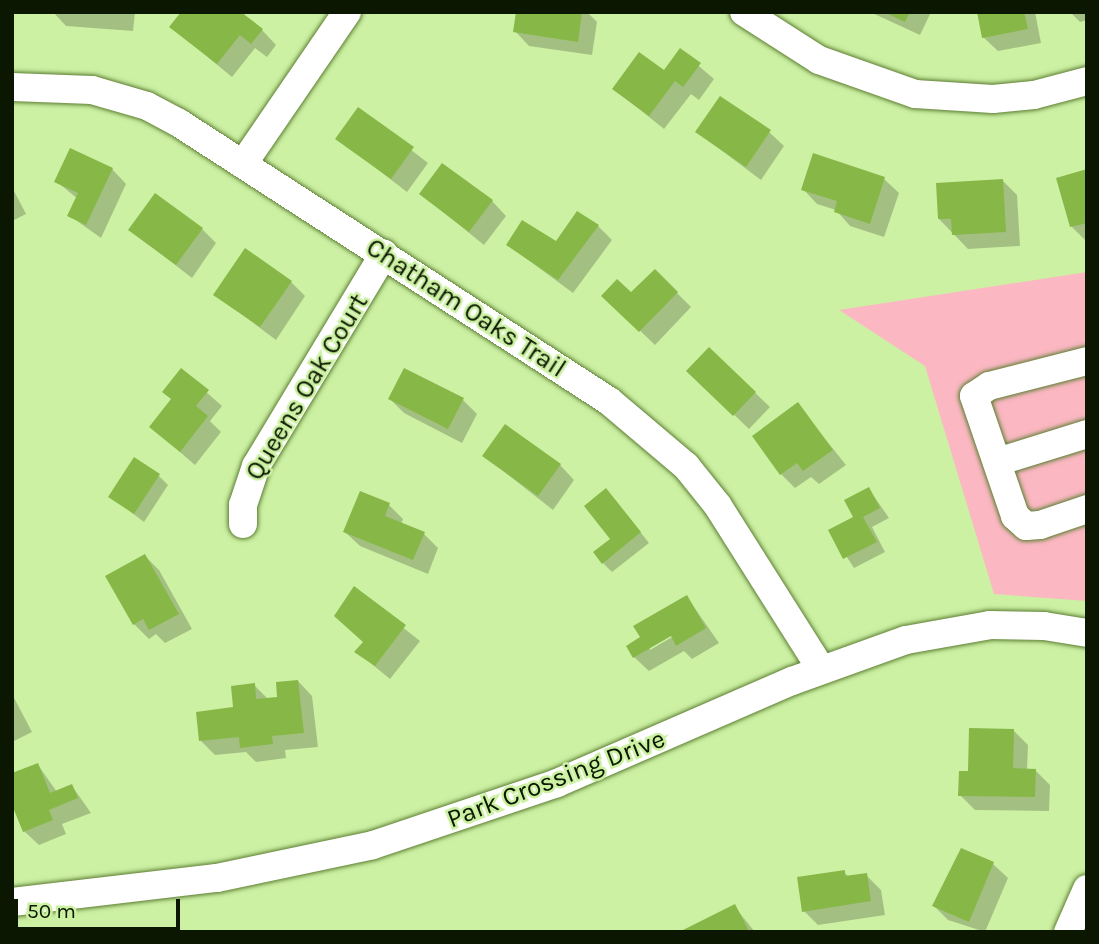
<!DOCTYPE html>
<html>
<head>
<meta charset="utf-8">
<style>
  body { margin:0 }
  #map { position:relative; width:1099px; height:944px; overflow:hidden; background:#ccf1a3; font-family:Karla,sans-serif }
  div>[style] { position:absolute }
  [style*='--x'] { left:calc(var(--x)*1px); top:calc(var(--y)*1px); width:calc(var(--w)*1px); rotate:calc(var(--a)*1deg) }
  .green>* { inset:0; background:#fbb8c2 }
  .shadow>* { inset:0; background:#0003 }
  .building>* { inset:0; background:#87b747 }
  .roads { filter:drop-shadow(0 0 2px #5d7e33) drop-shadow(0 0 2px #5d7e33) }
  .minor>* { height:28px; margin:-14px; padding:0 14px; transform-origin:14px; border-radius:14px; background:#fff }
  span { translate:-50% -50%; white-space:nowrap; text-align:center; line-height:1.15; -webkit-text-stroke:5px #ccf1a3; paint-order:stroke }
  .street-label { font-size:26px; color:#0b1700 }
  .frame { position:absolute; inset:0; border:14px solid #0b1700; pointer-events:none }
  .scale { position:absolute; left:14px; top:899px; width:166px; height:32px; box-sizing:border-box; border:4px solid #0b1700; border-top:0; padding-left:9px; font-size:21px; line-height:24px; white-space:nowrap; color:#0b1700; -webkit-text-stroke:5px #ccf1a3; paint-order:stroke }
</style>
</head>
<body>
<div id="map">
  <div class="green">
    <div style="clip-path:polygon(1087px 272px,1087px 601px,994px 594px,925px 366px,839px 310px)"></div>
  </div>
  <div class="shadow">
    <div style="clip-path:polygon(53px 12px,135px 12px,133px 31px,66px 26px)"></div>
    <div style="clip-path:polygon(517px 12px,587px 12px,597px 22px,592px 55px,529px 46px,515px 31px)"></div>
    <div style="clip-path:polygon(870px 12px,931px 12px,920px 35px)"></div>
    <div style="clip-path:polygon(978px 12px,1035px 12px,1041px 43px,998px 51px,983px 37px)"></div>
    <div style="clip-path:polygon(1070px 12px,1087px 12px,1087px 20px,1080px 22px)"></div>
    <div style="clip-path:polygon(171px 27px,262px 30px,276px 45px,267px 57px,255px 48px,232px 77px)"></div>
    <div style="clip-path:polygon(680px 50px,714px 79px,699px 100px,691px 94px,664px 129px,614px 89px,664px 72px)"></div>
    <div style="clip-path:polygon(358px 109px,428px 163px,407px 192px,337px 138px)"></div>
    <div style="clip-path:polygon(697px 132px,769px 132px,784px 146px,761px 180px)"></div>
    <div style="clip-path:polygon(112px 169px,126px 184px,101px 238px,70px 216px,78px 199px,57px 182px)"></div>
    <div style="clip-path:polygon(1087px 171px,1087px 241px,1086px 241px,1072px 227px)"></div>
    <div style="clip-path:polygon(884px 179px,899px 193px,884px 237px,850px 226px,836px 210px,817px 204px,803px 189px)"></div>
    <div style="clip-path:polygon(1003px 181px,1017px 195px,1020px 246px,968px 249px,939px 219px)"></div>
    <div style="clip-path:polygon(12px 187px,26px 214px,12px 221px)"></div>
    <div style="clip-path:polygon(421px 194px,492px 201px,506px 216px,484px 245px)"></div>
    <div style="clip-path:polygon(598px 226px,612px 240px,573px 293px,508px 245px,557px 244px)"></div>
    <div style="clip-path:polygon(202px 229px,216px 243px,192px 278px,130px 230px)"></div>
    <div style="clip-path:polygon(655px 271px,691px 307px,655px 345px,604px 296px,631px 295px)"></div>
    <div style="clip-path:polygon(291px 282px,305px 296px,276px 340px,215px 294px)"></div>
    <div style="clip-path:polygon(709px 349px,770px 407px,749px 429px,703px 385px)"></div>
    <div style="clip-path:polygon(181px 370px,222px 406px,210px 421px,221px 432px,195px 465px,151px 427px,173px 400px)"></div>
    <div style="clip-path:polygon(390px 399px,463px 400px,477px 414px,462px 443px,404px 413px)"></div>
    <div style="clip-path:polygon(798px 405px,846px 465px,819px 484px,811px 477px,795px 488px,781px 474px)"></div>
    <div style="clip-path:polygon(484px 456px,560px 465px,574px 480px,553px 510px)"></div>
    <div style="clip-path:polygon(159px 476px,168px 485px,144px 522px,110px 496px)"></div>
    <div style="clip-path:polygon(869px 489px,889px 518px,872px 527px,885px 552px,854px 568px,830px 531px,855px 517px)"></div>
    <div style="clip-path:polygon(615px 500px,649px 543px,612px 572px,603px 563px,612px 539px)"></div>
    <div style="clip-path:polygon(389px 505px,403px 519px,401px 525px,424px 534px,438px 548px,428px 574px,360px 546px,345px 532px)"></div>
    <div style="clip-path:polygon(145px 556px,159px 570px,192px 629px,165px 643px,156px 634px,149px 639px,134px 624px,108px 576px)"></div>
    <div style="clip-path:polygon(354px 589px,420px 641px,390px 679px,357px 652px,364px 643px)"></div>
    <div style="clip-path:polygon(evenodd,687px 597px,719px 643px,692px 659px,684px 651px,649px 671px,634px 657px,642px 638px,687px 597px,678px 630px,679px 633px,650px 650px,650px 646px,678px 630px)"></div>
    <div style="clip-path:polygon(298px 681px,312px 696px,318px 747px,285px 750px,286px 758px,256px 762px,246px 752px,215px 755px,201px 741px,254px 685px,269px 700px,279px 698px)"></div>
    <div style="clip-path:polygon(12px 694px,32px 732px,12px 742px)"></div>
    <div style="clip-path:polygon(1013px 730px,1028px 745px,1027px 770px,1035px 770px,1050px 785px,1049px 811px,975px 810px,960px 795px,970px 773px)"></div>
    <div style="clip-path:polygon(38px 765px,57px 792px,72px 786px,91px 813px,62px 824px,66px 834px,39px 845px,24px 831px)"></div>
    <div style="clip-path:polygon(962px 851px,993px 864px,1008px 878px,985px 932px,948px 920px,934px 906px)"></div>
    <div style="clip-path:polygon(844px 872px,850px 878px,866px 875px,881px 890px,885px 915px,818px 925px,804px 911px)"></div>
    <div style="clip-path:polygon(734px 906px,755px 932px,683px 932px)"></div>
  </div>
  <div class="building">
    <div style="clip-path:polygon(181px 12px,241px 12px,263px 29px,251px 44px,240px 35px,217px 64px,169px 27px)"></div>
    <div style="clip-path:polygon(516px 12px,582px 12px,578px 42px,513px 32px)"></div>
    <div style="clip-path:polygon(884px 12px,910px 12px,905px 22px)"></div>
    <div style="clip-path:polygon(977px 12px,1024px 12px,1028px 29px,982px 38px)"></div>
    <div style="clip-path:polygon(680px 48px,701px 63px,683px 87px,675px 81px,649px 116px,612px 89px,639px 52px,664px 70px)"></div>
    <div style="clip-path:polygon(720px 96px,771px 130px,746px 167px,695px 132px)"></div>
    <div style="clip-path:polygon(358px 107px,414px 147px,391px 179px,335px 139px)"></div>
    <div style="clip-path:polygon(70px 148px,113px 168px,86px 225px,67px 216px,78px 193px,54px 182px)"></div>
    <div style="clip-path:polygon(813px 153px,885px 177px,870px 224px,834px 212px,837px 201px,801px 190px)"></div>
    <div style="clip-path:polygon(442px 163px,493px 200px,469px 232px,419px 194px)"></div>
    <div style="clip-path:polygon(1087px 169px,1087px 223px,1070px 227px,1056px 178px)"></div>
    <div style="clip-path:polygon(1003px 179px,1006px 232px,952px 235px,951px 219px,938px 219px,936px 183px)"></div>
    <div style="clip-path:polygon(155px 193px,203px 228px,176px 265px,128px 230px)"></div>
    <div style="clip-path:polygon(577px 211px,599px 225px,558px 280px,506px 245px,522px 220px,556px 241px)"></div>
    <div style="clip-path:polygon(245px 248px,292px 281px,260px 327px,213px 295px)"></div>
    <div style="clip-path:polygon(655px 269px,678px 292px,639px 332px,601px 296px,617px 279px,631px 292px)"></div>
    <div style="clip-path:polygon(709px 347px,756px 392px,733px 416px,686px 371px)"></div>
    <div style="clip-path:polygon(181px 368px,209px 390px,196px 406px,208px 416px,180px 452px,149px 427px,171px 399px,162px 392px)"></div>
    <div style="clip-path:polygon(404px 368px,464px 398px,448px 429px,388px 399px)"></div>
    <div style="clip-path:polygon(798px 402px,833px 450px,803px 471px,797px 463px,780px 475px,752px 436px)"></div>
    <div style="clip-path:polygon(505px 424px,561px 464px,538px 496px,482px 456px)"></div>
    <div style="clip-path:polygon(134px 457px,160px 474px,134px 514px,108px 497px)"></div>
    <div style="clip-path:polygon(869px 487px,880px 508px,863px 517px,877px 542px,843px 559px,828px 530px,853px 517px,844px 500px)"></div>
    <div style="clip-path:polygon(606px 488px,641px 532px,602px 564px,593px 552px,610px 539px,584px 506px)"></div>
    <div style="clip-path:polygon(360px 491px,390px 503px,385px 516px,425px 532px,413px 560px,343px 532px)"></div>
    <div style="clip-path:polygon(145px 554px,179px 614px,149px 630px,143px 619px,133px 625px,105px 576px)"></div>
    <div style="clip-path:polygon(354px 586px,406px 625px,375px 666px,354px 652px,363px 642px,334px 616px)"></div>
    <div style="clip-path:polygon(687px 595px,706px 628px,676px 646px,671px 636px,633px 658px,626px 646px,640px 637px,633px 626px)"></div>
    <div style="clip-path:polygon(298px 680px,304px 733px,272px 736px,273px 744px,240px 748px,239px 737px,199px 741px,196px 712px,233px 707px,231px 686px,255px 683px,256px 699px,277px 697px,276px 682px)"></div>
    <div style="clip-path:polygon(969px 728px,1014px 729px,1013px 768px,1036px 769px,1035px 797px,958px 796px,959px 771px,968px 771px)"></div>
    <div style="clip-path:polygon(38px 763px,50px 793px,72px 784px,78px 798px,49px 810px,53px 820px,23px 832px,12px 805px,12px 773px)"></div>
    <div style="clip-path:polygon(961px 848px,994px 862px,969px 922px,932px 906px)"></div>
    <div style="clip-path:polygon(845px 870px,845px 876px,867px 873px,871px 901px,802px 912px,797px 877px)"></div>
    <div style="clip-path:polygon(735px 904px,748px 929px,742px 932px,679px 932px)"></div>
  </div>
  <div class="roads">
    <div class="minor">
      <div style="--x:744;--y:12;--w:89;--a:32.6"></div>
      <div style="--x:819;--y:60;--w:102;--a:19.5"></div>
      <div style="--x:915;--y:94;--w:78;--a:3.7"></div>
      <div style="--x:993;--y:99;--w:41;--a:-5.6"></div>
      <div style="--x:1034;--y:95;--w:55;--a:-14.8"></div>
      <div style="--x:12;--y:87;--w:80;--a:2.1"></div>
      <div style="--x:92;--y:90;--w:57;--a:16.2"></div>
      <div style="--x:147;--y:106;--w:36;--a:28"></div>
      <div style="--x:179;--y:123;--w:512;--a:32.88"></div>
      <div style="--x:609;--y:401;--w:101;--a:40.2"></div>
      <div style="--x:686;--y:466;--w:51;--a:51.3"></div>
      <div style="--x:718;--y:506;--w:193;--a:57.7"></div>
      <div style="--x:243;--y:164;--w:184;--a:-55.6"></div>
      <div style="--x:1087;--y:361;--w:101;--a:165.7"></div>
      <div style="--x:989;--y:386;--w:18;--a:146"></div>
      <div style="--x:974;--y:396;--w:127;--a:71.1"></div>
      <div style="--x:1015;--y:516;--w:15;--a:42"></div>
      <div style="--x:1026;--y:526;--w:14;--a:-4"></div>
      <div style="--x:1040;--y:525;--w:50;--a:-18.8"></div>
      <div style="--x:997;--y:462;--w:94;--a:-17.3"></div>
      <div style="--x:243;--y:524;--w:19;--a:-90"></div>
      <div style="--x:243;--y:505;--w:41;--a:-71.6"></div>
      <div style="--x:256;--y:466;--w:248;--a:-58.9"></div>
      <div style="--x:12;--y:902;--w:206;--a:-6.7"></div>
      <div style="--x:217;--y:878;--w:159;--a:-11.9"></div>
      <div style="--x:373;--y:845;--w:194;--a:-18.6"></div>
      <div style="--x:557;--y:783;--w:256;--a:-23.5"></div>
      <div style="--x:792;--y:681;--w:121;--a:-19.8"></div>
      <div style="--x:906;--y:640;--w:85;--a:-10.1"></div>
      <div style="--x:990;--y:625;--w:54;--a:1.1"></div>
      <div style="--x:1044;--y:626;--w:44;--a:9.2"></div>
      <div style="--x:1068;--y:932;--w:47;--a:-66.2"></div>
    </div>
  </div>
  <div class="street-label">
    <span style="left:466px;top:308px;rotate:33deg">Chatham Oaks Trail</span>
    <span style="left:307px;top:387px;rotate:-59deg">Queens Oak Court</span>
    <span style="left:556px;top:779px;rotate:-21deg">Park Crossing Drive</span>
  </div>
  <div class="frame"></div>
  <div class="scale">50 m</div>
</div>
</body>
</html>
